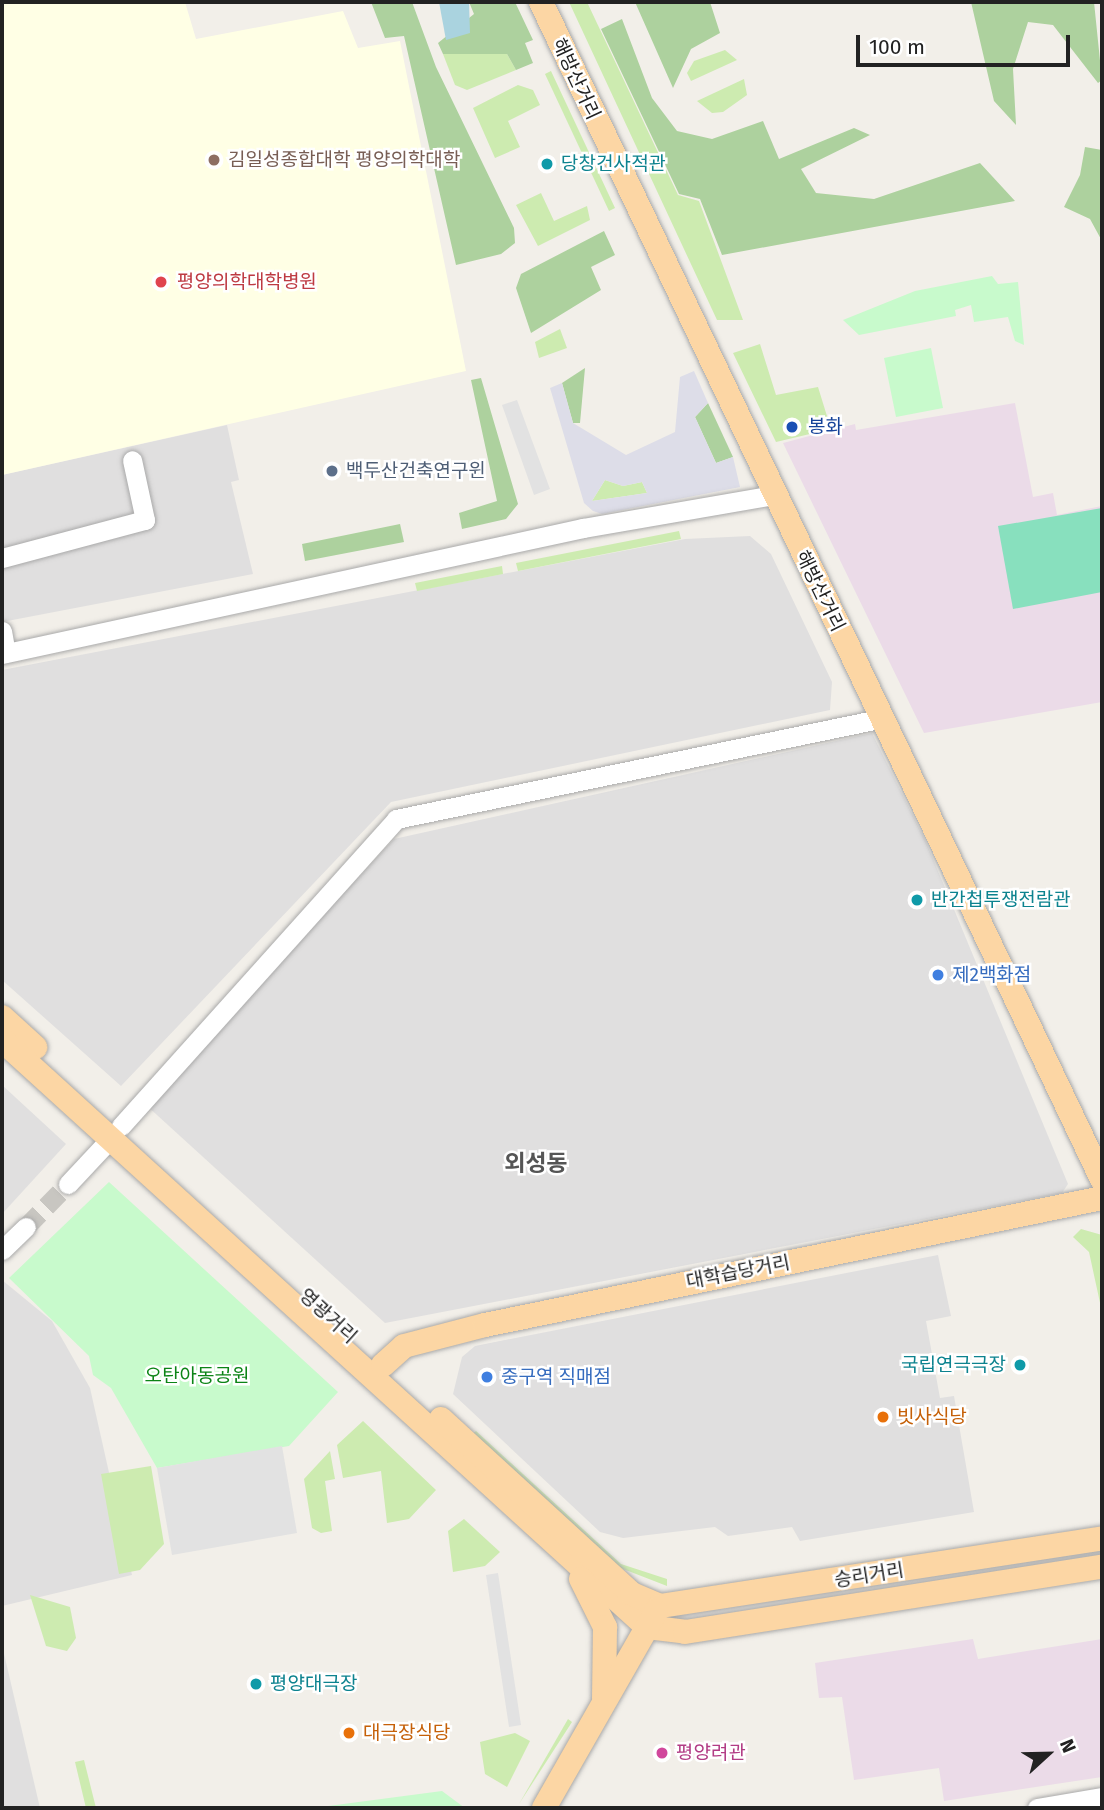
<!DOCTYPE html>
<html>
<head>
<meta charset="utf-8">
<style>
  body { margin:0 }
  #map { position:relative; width:1104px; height:1810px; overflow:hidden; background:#f2efe9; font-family:"Fira Sans","Noto Sans KR",sans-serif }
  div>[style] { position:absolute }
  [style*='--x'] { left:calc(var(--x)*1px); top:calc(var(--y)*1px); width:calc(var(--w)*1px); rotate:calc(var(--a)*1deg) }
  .residential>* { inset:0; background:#e0dfdf }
  .industrial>* { inset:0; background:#ebdbe8 }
  .education>* { inset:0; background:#ffffe5 }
  .grass>* { inset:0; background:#cdebb0 }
  .forest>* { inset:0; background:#add19e }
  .park>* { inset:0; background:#c8facc }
  .pitch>* { inset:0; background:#88e0be }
  .parking>* { inset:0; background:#e2e2e2 }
  .plaza>* { inset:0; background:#dddde8 }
  .water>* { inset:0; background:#aad3df }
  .minor-tunnel>* { height:19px; margin-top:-9.5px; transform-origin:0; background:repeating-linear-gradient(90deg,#c8c6c1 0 19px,transparent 0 29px) }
  .roads { filter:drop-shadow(0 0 2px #a9a9a9) drop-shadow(0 0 2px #a9a9a9) }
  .minor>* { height:19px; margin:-9.5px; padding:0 9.5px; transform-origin:9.5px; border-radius:9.5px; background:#fff }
  .major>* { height:24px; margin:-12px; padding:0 12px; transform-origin:12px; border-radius:12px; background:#fcd6a4 }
  .dots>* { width:19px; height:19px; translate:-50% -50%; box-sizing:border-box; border:4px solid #fff; border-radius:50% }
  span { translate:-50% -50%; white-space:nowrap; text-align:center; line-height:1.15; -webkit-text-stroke:5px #fff; paint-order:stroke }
  .street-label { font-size:19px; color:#222 }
  .education-label { font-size:19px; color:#785e54 }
  .left { translate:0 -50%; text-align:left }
  .culture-label { font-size:19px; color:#0d838f }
  .right { translate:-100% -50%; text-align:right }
  .health-label { font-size:19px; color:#be3a42 }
  .transit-label { font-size:19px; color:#164399 }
  .service-label { font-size:19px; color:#4e5e75 }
  .shop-label { font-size:19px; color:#366cbe }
  .park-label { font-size:19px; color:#0c8416 }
  .food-label { font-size:19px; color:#c56008 }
  .hotel-label { font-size:19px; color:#b23c85 }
  .quarter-label { font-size:23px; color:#555; font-weight:700 }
  .frame { position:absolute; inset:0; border:4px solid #222; pointer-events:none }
  .north { position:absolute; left:1013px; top:1719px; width:70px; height:70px; -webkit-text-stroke:5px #fff; paint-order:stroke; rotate:68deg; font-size:19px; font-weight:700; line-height:28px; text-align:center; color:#222 }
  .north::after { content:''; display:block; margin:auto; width:24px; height:32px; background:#222; clip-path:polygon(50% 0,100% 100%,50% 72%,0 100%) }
  .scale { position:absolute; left:856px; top:35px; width:214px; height:32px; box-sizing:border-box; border:4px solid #222; border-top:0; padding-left:9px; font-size:21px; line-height:24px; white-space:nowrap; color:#222; -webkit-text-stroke:5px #fff; paint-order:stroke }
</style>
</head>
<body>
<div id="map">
  <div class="residential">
    <div style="clip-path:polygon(227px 425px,239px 480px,231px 482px,253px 574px,2px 622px,2px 475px)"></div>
    <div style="clip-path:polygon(750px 536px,771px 554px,832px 682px,830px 710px,391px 802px,121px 1086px,2px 980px,2px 670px,685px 539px)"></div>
    <div style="clip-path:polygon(872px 733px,926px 842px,1068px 1184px,1062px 1193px,385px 1323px,146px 1105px,394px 839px)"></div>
    <div style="clip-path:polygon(2px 1085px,66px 1144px,2px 1214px)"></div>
    <div style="clip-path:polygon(938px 1255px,951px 1316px,926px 1321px,940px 1398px,954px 1396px,974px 1512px,800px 1541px,792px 1527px,728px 1536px,715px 1527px,623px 1538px,600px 1532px,453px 1394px,462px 1357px,475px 1346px)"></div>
    <div style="clip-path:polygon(2px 1280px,52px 1321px,90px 1388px,132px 1575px,2px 1606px)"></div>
    <div style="clip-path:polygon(2px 1645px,40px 1808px,2px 1808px)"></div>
  </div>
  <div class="industrial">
    <div style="clip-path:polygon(1015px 403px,1033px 497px,1053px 493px,1057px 515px,1102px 506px,1102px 702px,924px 733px,783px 443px,855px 424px,856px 430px)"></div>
    <div style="clip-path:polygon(973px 1639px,978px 1659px,1102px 1639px,1102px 1777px,944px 1801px,939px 1768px,854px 1780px,842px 1697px,819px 1698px,815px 1663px)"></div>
  </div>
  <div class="education">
    <div style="clip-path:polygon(2px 2px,185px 2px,196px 39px,343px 11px,358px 48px,400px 41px,466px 371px,2px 475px)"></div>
  </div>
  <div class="grass">
    <div style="clip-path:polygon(569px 2px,587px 2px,678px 195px,699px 201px,743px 320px,717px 320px)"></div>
    <div style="clip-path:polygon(725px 50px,737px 60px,691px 81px,687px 73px,694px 61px)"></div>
    <div style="clip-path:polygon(443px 54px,507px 54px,516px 70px,467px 90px,455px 85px)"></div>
    <div style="clip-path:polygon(551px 71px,615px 208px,609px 211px,545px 74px)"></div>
    <div style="clip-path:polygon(744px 79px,747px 95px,723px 112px,712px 113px,697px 101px)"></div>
    <div style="clip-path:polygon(518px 85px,533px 90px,540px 105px,508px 121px,520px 147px,495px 158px,473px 108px)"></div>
    <div style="clip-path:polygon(541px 193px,554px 221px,587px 206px,590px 220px,538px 246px,516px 205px)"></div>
    <div style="clip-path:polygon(560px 329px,567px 348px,539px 358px,535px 342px)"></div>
    <div style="clip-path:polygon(760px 344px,776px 395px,818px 387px,831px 429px,776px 442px,733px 353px)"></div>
    <div style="clip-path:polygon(605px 480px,623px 486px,642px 482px,647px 493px,592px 501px)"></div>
    <div style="clip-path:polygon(679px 531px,681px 539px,518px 571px,516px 563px)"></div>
    <div style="clip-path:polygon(502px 566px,503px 574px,417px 591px,415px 583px)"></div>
    <div style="clip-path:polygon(1081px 1229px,1102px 1235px,1102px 1312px,1089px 1252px,1073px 1237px)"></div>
    <div style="clip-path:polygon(363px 1421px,436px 1490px,409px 1519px,387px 1523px,381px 1471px,343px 1478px,337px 1445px)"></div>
    <div style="clip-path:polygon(476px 1431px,621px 1564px,667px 1579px,667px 1586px,618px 1567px,471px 1435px)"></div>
    <div style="clip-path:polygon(330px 1451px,335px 1479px,325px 1481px,332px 1531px,321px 1533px,312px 1528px,304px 1479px)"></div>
    <div style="clip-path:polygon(151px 1466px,164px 1544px,140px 1570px,119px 1574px,101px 1474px)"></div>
    <div style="clip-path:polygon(464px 1519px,500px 1552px,485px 1566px,453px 1572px,448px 1531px)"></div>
    <div style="clip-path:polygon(30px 1595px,70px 1607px,76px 1638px,67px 1651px,46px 1646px)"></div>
    <div style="clip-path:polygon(568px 1719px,572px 1722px,519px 1804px)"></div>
    <div style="clip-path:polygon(515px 1733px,530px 1741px,507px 1787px,485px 1774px,480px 1742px)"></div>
    <div style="clip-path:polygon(84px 1760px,96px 1808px,86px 1808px,75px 1762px)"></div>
  </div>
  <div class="forest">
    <div style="clip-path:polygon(371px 2px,412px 2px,436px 67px,514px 228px,515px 243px,501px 254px,456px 265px,404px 36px,385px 38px)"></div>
    <div style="clip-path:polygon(469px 2px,515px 2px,533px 40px,525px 43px,533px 63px,516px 70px,507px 54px,443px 54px,438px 43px,474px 14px)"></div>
    <div style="clip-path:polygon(635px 2px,710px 2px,720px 33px,691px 49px,673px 88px)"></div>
    <div style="clip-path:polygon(971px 2px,1094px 2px,1102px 80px,1098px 83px,1053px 25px,1028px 22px,1013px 69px,1016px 125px,994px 101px)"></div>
    <div style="clip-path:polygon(622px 19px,652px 98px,677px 131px,712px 139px,763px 121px,779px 159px,854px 128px,870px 135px,801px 169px,816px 193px,874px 199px,980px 163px,1015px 201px,722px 255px,700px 199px,679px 194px,601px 29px)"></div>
    <div style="clip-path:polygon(1085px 147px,1102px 150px,1102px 241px,1090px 219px,1064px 207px,1080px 175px)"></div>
    <div style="clip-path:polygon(604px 231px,615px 255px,591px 267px,601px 290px,531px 333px,516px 288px,521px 274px)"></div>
    <div style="clip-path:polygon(585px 368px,580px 423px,573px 423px,562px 383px)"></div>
    <div style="clip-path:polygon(481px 378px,518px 504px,506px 519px,462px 529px,459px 513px,497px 501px,471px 380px)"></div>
    <div style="clip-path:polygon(708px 403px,733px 457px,716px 463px,695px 417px)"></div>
    <div style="clip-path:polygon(400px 524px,404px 542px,305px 561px,302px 544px)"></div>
  </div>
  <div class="park">
    <div style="clip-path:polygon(992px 276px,998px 284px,1018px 282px,1024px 345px,1015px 341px,1008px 317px,974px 322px,971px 305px,955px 310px,956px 316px,859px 335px,843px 320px,915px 291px)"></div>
    <div style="clip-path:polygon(931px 348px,943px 408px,896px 417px,884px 358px)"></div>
    <div style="clip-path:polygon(109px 1182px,338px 1392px,289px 1446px,157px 1468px,111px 1388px,93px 1375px,89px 1356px,9px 1278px)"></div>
    <div style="clip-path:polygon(442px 1791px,465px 1808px,313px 1808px)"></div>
  </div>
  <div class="pitch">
    <div style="clip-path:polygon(1102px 508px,1102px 592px,1013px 609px,998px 526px)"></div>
  </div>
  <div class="parking">
    <div style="clip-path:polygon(517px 400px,550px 489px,534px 495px,502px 405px)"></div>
    <div style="clip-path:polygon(282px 1446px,297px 1533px,172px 1555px,157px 1468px)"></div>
    <div style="clip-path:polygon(498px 1573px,521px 1725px,509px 1727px,486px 1575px)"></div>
  </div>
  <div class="plaza">
    <div style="clip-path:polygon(evenodd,694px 371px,708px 403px,695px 417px,716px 463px,733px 457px,740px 487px,602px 514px,593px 511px,584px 503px,550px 388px,562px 383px,573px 423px,626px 455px,675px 432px,680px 377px,694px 371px,605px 480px,623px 486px,642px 482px,647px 493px,592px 501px,605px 480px)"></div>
  </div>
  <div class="water">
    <div style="clip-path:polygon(439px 2px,469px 2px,470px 33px,446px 40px)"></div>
  </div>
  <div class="minor-tunnel">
    <div style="--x:26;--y:1227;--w:60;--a:-45.7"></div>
  </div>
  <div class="roads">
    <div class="minor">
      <div style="--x:2;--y:558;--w:148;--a:-14.9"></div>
      <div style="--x:145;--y:520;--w:61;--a:-102.2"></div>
      <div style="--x:2;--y:631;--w:22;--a:80"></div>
      <div style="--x:2;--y:654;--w:595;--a:-12.24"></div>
      <div style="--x:583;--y:528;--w:195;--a:-9.8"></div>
      <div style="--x:121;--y:1126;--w:412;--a:-48.1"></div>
      <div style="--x:396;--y:819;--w:495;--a:-11.7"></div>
      <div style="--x:68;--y:1184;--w:63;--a:-46.9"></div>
      <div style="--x:2;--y:1250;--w:33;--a:-44"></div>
      <div style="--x:1037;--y:1808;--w:66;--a:-9.6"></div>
    </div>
    <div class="major">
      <div style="--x:541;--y:2;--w:1304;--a:64.52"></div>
      <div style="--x:2;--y:1017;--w:45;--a:42.3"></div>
      <div style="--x:2;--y:1040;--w:872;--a:42.3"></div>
      <div style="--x:647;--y:1627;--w:38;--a:7"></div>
      <div style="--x:685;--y:1632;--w:422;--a:-8.9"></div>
      <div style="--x:383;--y:1365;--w:28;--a:-42"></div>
      <div style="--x:404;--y:1346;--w:84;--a:-14.5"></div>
      <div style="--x:485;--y:1325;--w:630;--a:-11.63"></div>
      <div style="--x:441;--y:1419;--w:259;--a:42.5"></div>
      <div style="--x:632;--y:1594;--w:30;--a:23"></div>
      <div style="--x:660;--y:1606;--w:447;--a:-8.7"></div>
      <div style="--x:581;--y:1579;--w:54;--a:63.4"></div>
      <div style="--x:605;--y:1627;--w:71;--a:90.8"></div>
      <div style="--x:544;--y:1808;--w:226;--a:-60.3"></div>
    </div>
  </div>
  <div class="dots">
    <div style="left:214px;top:160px;background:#8d6e63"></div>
    <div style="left:547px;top:164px;background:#0f9aa8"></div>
    <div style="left:161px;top:282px;background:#e0444e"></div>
    <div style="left:792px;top:427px;background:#1a4fb4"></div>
    <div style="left:332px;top:471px;background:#5c6f8a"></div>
    <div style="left:917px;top:900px;background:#0f9aa8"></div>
    <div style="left:938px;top:975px;background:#3f7fe0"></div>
    <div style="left:1020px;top:1365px;background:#0f9aa8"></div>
    <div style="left:487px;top:1377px;background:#3f7fe0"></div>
    <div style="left:883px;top:1417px;background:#e8710a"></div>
    <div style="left:256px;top:1684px;background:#0f9aa8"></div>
    <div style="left:349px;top:1733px;background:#e8710a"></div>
    <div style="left:662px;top:1753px;background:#d1479c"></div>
  </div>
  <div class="street-label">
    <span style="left:576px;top:79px;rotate:65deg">해방산거리</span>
    <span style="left:820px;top:591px;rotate:64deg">해방산거리</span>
    <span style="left:738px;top:1272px;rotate:-11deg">대학습당거리</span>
    <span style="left:328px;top:1316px;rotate:42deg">영광거리</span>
    <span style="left:869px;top:1575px;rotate:-9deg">승리거리</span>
  </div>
  <div class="education-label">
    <span class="left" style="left:228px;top:160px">김일성종합대학 평양의학대학</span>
  </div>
  <div class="culture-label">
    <span class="left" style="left:561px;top:164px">당창건사적관</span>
    <span class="left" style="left:931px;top:900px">반간첩투쟁전람관</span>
    <span class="right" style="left:1006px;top:1365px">국립연극극장</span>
    <span class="left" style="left:270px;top:1684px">평양대극장</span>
  </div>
  <div class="health-label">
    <span class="left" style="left:177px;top:282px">평양의학대학병원</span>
  </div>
  <div class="transit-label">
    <span class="left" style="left:808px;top:427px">봉화</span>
  </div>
  <div class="service-label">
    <span class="left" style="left:346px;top:471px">백두산건축연구윈</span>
  </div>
  <div class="shop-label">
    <span class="left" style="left:952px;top:975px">제2백화점</span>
    <span class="left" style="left:501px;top:1377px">중구역 직매점</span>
  </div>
  <div class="park-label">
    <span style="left:197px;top:1376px">오탄아동공원</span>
  </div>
  <div class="food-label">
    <span class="left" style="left:897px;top:1417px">빗사식당</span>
    <span class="left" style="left:363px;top:1733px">대극장식당</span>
  </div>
  <div class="hotel-label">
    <span class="left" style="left:676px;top:1753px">평양려관</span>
  </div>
  <div class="quarter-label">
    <span style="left:536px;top:1163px">외성동</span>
  </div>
  <div class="frame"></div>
  <div class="north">N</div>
  <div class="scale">100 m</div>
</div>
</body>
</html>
